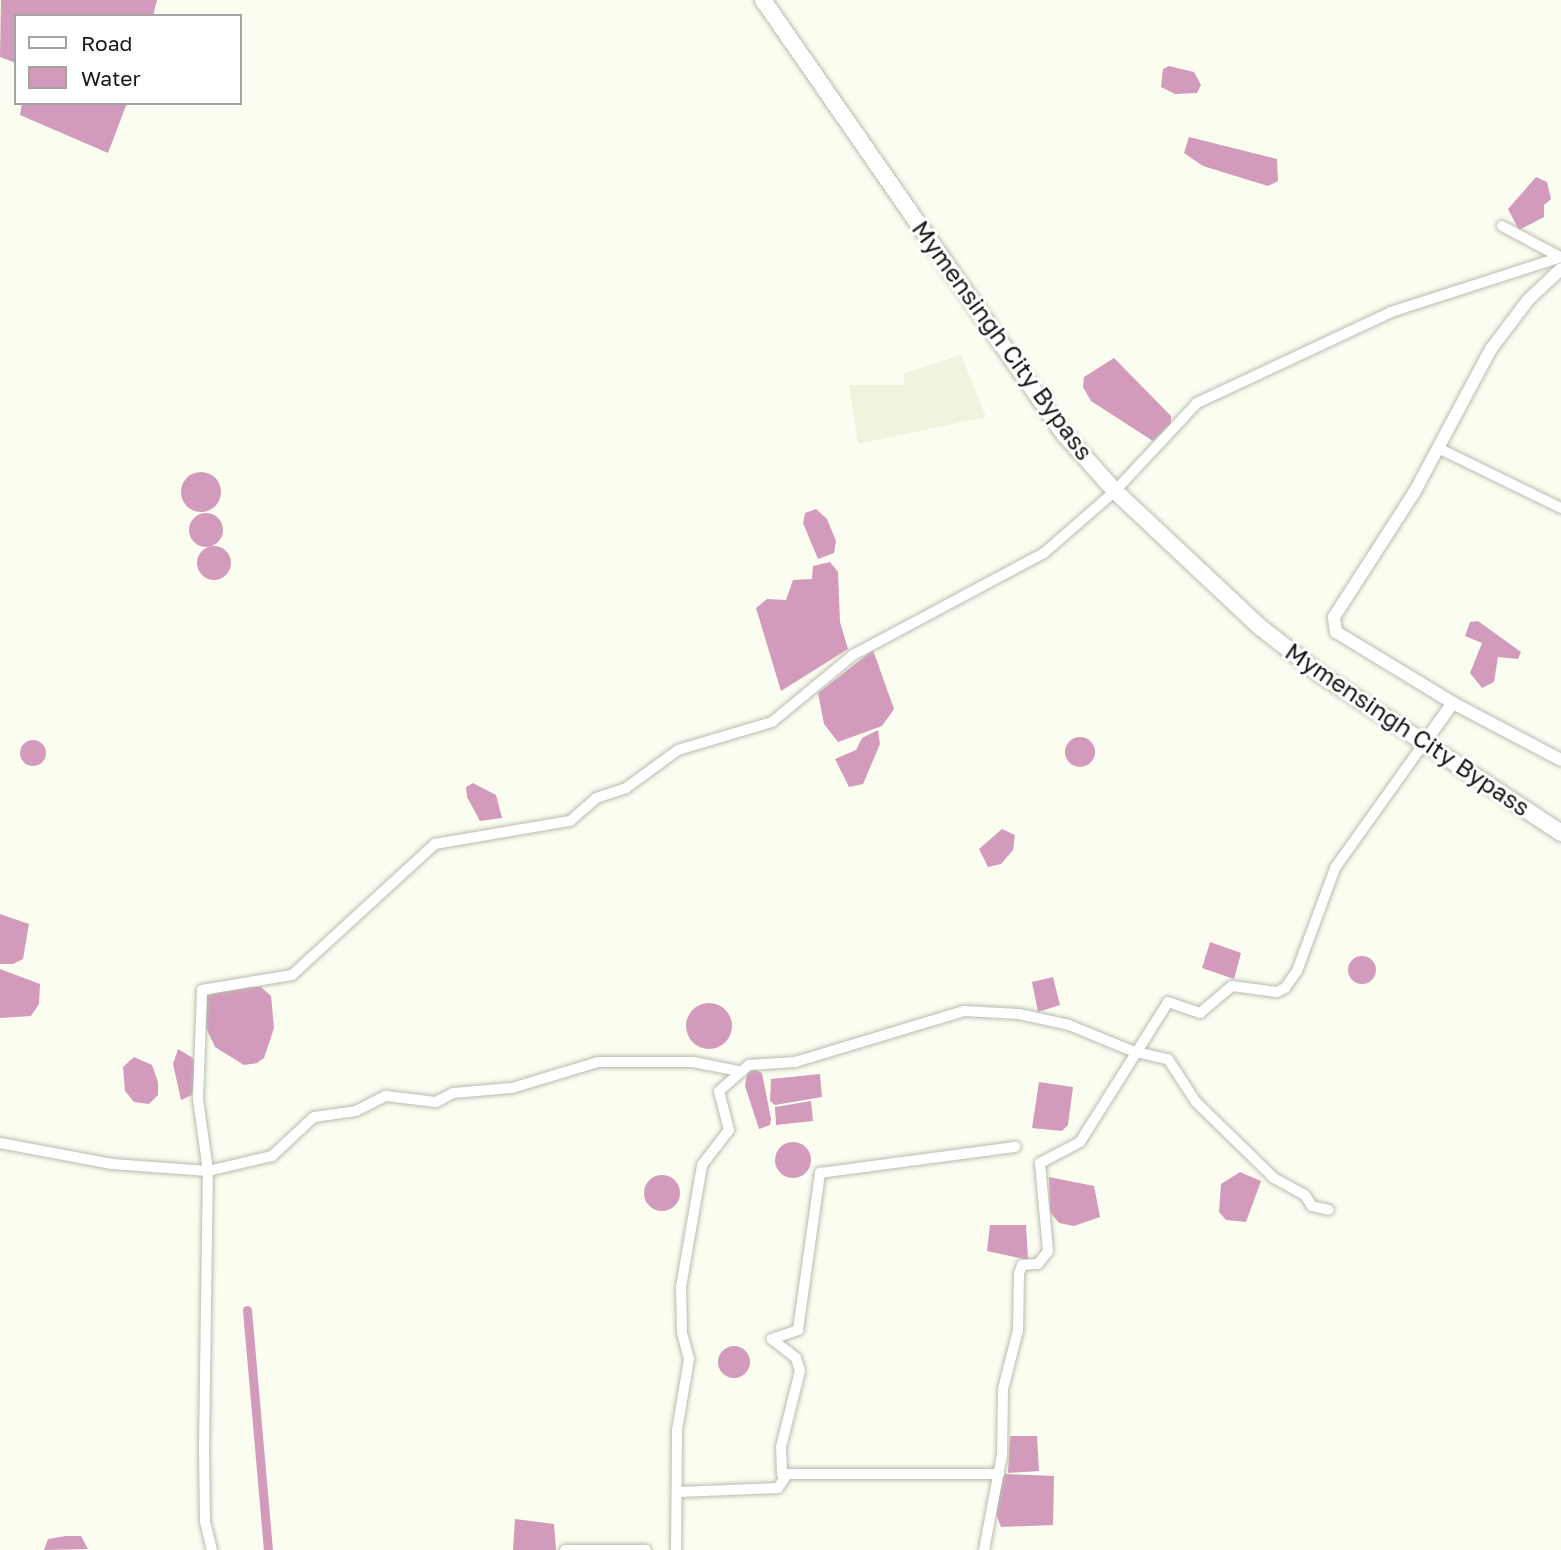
<!DOCTYPE html>
<html>
<head>
<meta charset="utf-8">
<style>
  body { margin:0 }
  #map { position:relative; width:1561px; height:1550px; overflow:hidden; background:#fafdf0; font-family:"Golos Text",sans-serif }
  div>[style] { position:absolute }
  [style*='--x'] { left:calc(var(--x)*1px); top:calc(var(--y)*1px); width:calc(var(--w)*1px); rotate:calc(var(--a)*1deg) }
  .built>* { inset:0; background:#eef4df }
  .water>* { inset:0; background:#d39bbb }
  .round { border-radius:50% }
  .canal>* { height:9px; margin:-4.5px; padding:0 4.5px; transform-origin:4.5px; border-radius:4.5px; background:#d39bbb }
  .roads { filter:drop-shadow(0 0 2px #b8bcaf) drop-shadow(0 0 2px #b8bcaf) }
  .minor>* { height:10px; margin:-5px; padding:0 5px; transform-origin:5px; border-radius:5px; background:#fff }
  .tertiary>* { height:12px; margin:-6px; padding:0 6px; transform-origin:6px; border-radius:6px; background:#fff }
  .trunk>* { height:16px; margin:-8px; padding:0 8px; transform-origin:8px; border-radius:8px; background:#fff }
  span { translate:-50% -50%; white-space:nowrap; text-align:center; line-height:1.15; -webkit-text-stroke:6px #fff; paint-order:stroke }
  .street-label { font-size:24px; color:#181915 }
  .legend { position:absolute; left:14px; top:14px; width:228px; height:91px; box-sizing:border-box; background:#fff; border:2px solid #a3a3a1; margin:0; padding:9px 12px; list-style:none; font-size:21px; color:#181915 }
  .legend li { display:flex; align-items:center; gap:14px; height:35px }
  .legend b { width:35px; border:2px solid #a3a3a1 }
</style>
</head>
<body>
<div id="map">
  <div class="built">
    <div style="clip-path:polygon(961px 355px,986px 417px,858px 444px,849px 385px,903px 385px,905px 373px)"></div>
  </div>
  <div class="water">
    <div style="clip-path:polygon(1px 0,157px 0,153px 16px,16px 16px,16px 63px,0 57px)"></div>
    <div style="clip-path:polygon(1169px 66px,1194px 72px,1201px 85px,1197px 93px,1175px 94px,1161px 87px,1163px 69px)"></div>
    <div style="clip-path:polygon(22px 103px,127px 103px,108px 153px,20px 115px)"></div>
    <div style="clip-path:polygon(1189px 137px,1277px 159px,1278px 181px,1268px 186px,1203px 166px,1184px 153px)"></div>
    <div style="clip-path:polygon(1536px 177px,1547px 182px,1551px 199px,1544px 205px,1544px 217px,1519px 230px,1508px 209px)"></div>
    <div style="clip-path:polygon(1114px 358px,1171px 416px,1171px 424px,1153px 441px,1091px 401px,1083px 387px,1084px 377px)"></div>
    <div class="round" style="left:181px;top:472px;width:40px;height:40px"></div>
    <div style="clip-path:polygon(816px 509px,827px 519px,836px 541px,834px 553px,818px 559px,803px 523px,805px 513px)"></div>
    <div class="round" style="left:189px;top:513px;width:34px;height:34px"></div>
    <div class="round" style="left:197px;top:546px;width:34px;height:34px"></div>
    <div style="clip-path:polygon(830px 562px,838px 572px,840px 622px,848px 649px,781px 691px,756px 608px,767px 599px,786px 600px,793px 580px,812px 579px,813px 566px)"></div>
    <div style="clip-path:polygon(1478px 621px,1521px 652px,1518px 659px,1498px 657px,1494px 682px,1482px 688px,1470px 673px,1482px 643px,1465px 636px,1470px 622px)"></div>
    <div style="clip-path:polygon(873px 650px,894px 709px,882px 726px,838px 742px,824px 724px,818px 693px)"></div>
    <div style="clip-path:polygon(878px 730px,880px 744px,863px 784px,849px 787px,835px 759px,856px 750px,862px 738px)"></div>
    <div class="round" style="left:1065px;top:737px;width:30px;height:30px"></div>
    <div class="round" style="left:20px;top:740px;width:26px;height:26px"></div>
    <div style="clip-path:polygon(473px 783px,496px 795px,502px 818px,480px 821px,467px 797px,466px 787px)"></div>
    <div style="clip-path:polygon(1002px 829px,1015px 835px,1013px 850px,1001px 864px,988px 867px,979px 849px)"></div>
    <div style="clip-path:polygon(0 914px,29px 924px,23px 959px,13px 964px,0 964px)"></div>
    <div style="clip-path:polygon(1210px 942px,1241px 953px,1234px 979px,1202px 968px)"></div>
    <div class="round" style="left:1348px;top:956px;width:28px;height:28px"></div>
    <div style="clip-path:polygon(0 969px,40px 984px,39px 1004px,31px 1016px,0 1018px)"></div>
    <div style="clip-path:polygon(1053px 977px,1060px 1005px,1038px 1012px,1032px 982px)"></div>
    <div style="clip-path:polygon(232px 987px,261px 987px,271px 996px,274px 1028px,264px 1058px,257px 1063px,244px 1065px,215px 1047px,206px 1028px,207px 996px)"></div>
    <div class="round" style="left:686px;top:1003px;width:46px;height:46px"></div>
    <div style="clip-path:polygon(178px 1049px,193px 1058px,195px 1069px,192px 1095px,181px 1100px,173px 1064px)"></div>
    <div style="clip-path:polygon(134px 1057px,152px 1065px,158px 1082px,158px 1095px,149px 1104px,134px 1102px,125px 1091px,123px 1067px)"></div>
    <div style="clip-path:polygon(754px 1069px,762px 1073px,771px 1119px,770px 1125px,759px 1129px,745px 1086px,747px 1074px)"></div>
    <div style="clip-path:polygon(820px 1074px,822px 1097px,775px 1105px,770px 1101px,771px 1079px)"></div>
    <div style="clip-path:polygon(1039px 1082px,1073px 1087px,1068px 1125px,1062px 1131px,1032px 1128px)"></div>
    <div style="clip-path:polygon(811px 1101px,813px 1121px,776px 1125px,775px 1107px)"></div>
    <div class="round" style="left:775px;top:1142px;width:36px;height:36px"></div>
    <div style="clip-path:polygon(1240px 1172px,1261px 1181px,1246px 1222px,1226px 1220px,1219px 1212px,1221px 1184px)"></div>
    <div class="round" style="left:644px;top:1175px;width:36px;height:36px"></div>
    <div style="clip-path:polygon(1049px 1177px,1094px 1186px,1100px 1217px,1074px 1226px,1059px 1223px,1050px 1212px)"></div>
    <div style="clip-path:polygon(990px 1225px,1026px 1225px,1028px 1260px,987px 1251px)"></div>
    <div class="round" style="left:718px;top:1346px;width:32px;height:32px"></div>
    <div style="clip-path:polygon(1010px 1436px,1037px 1436px,1039px 1471px,1008px 1473px)"></div>
    <div style="clip-path:polygon(1003px 1474px,1054px 1476px,1053px 1525px,1001px 1527px,996px 1514px)"></div>
    <div style="clip-path:polygon(515px 1519px,554px 1524px,556px 1550px,513px 1550px)"></div>
    <div style="clip-path:polygon(66px 1536px,81px 1536px,88px 1549px,44px 1550px,48px 1539px)"></div>
  </div>
  <div class="canal">
    <div style="--x:247;--y:1310;--w:241;--a:85"></div>
  </div>
  <div class="roads">
    <div class="minor">
      <div style="--x:1502;--y:226;--w:66;--a:28.1"></div>
      <div style="--x:1440;--y:449;--w:135;--a:26"></div>
      <div style="--x:0;--y:1143;--w:114;--a:10.6"></div>
      <div style="--x:112;--y:1164;--w:96;--a:4.2"></div>
      <div style="--x:208;--y:1171;--w:73;--a:-97.9"></div>
      <div style="--x:198;--y:1099;--w:109;--a:-87.9"></div>
      <div style="--x:202;--y:990;--w:91;--a:-9.5"></div>
      <div style="--x:292;--y:975;--w:194;--a:-42.5"></div>
      <div style="--x:435;--y:844;--w:137;--a:-9.7"></div>
      <div style="--x:570;--y:821;--w:35;--a:-41"></div>
      <div style="--x:596;--y:798;--w:32;--a:-18"></div>
      <div style="--x:626;--y:788;--w:64;--a:-36.2"></div>
      <div style="--x:678;--y:750;--w:98;--a:-16.6"></div>
      <div style="--x:772;--y:722;--w:105;--a:-39.6"></div>
      <div style="--x:853;--y:655;--w:217;--a:-28.1"></div>
      <div style="--x:1044;--y:553;--w:94;--a:-41.1"></div>
      <div style="--x:1115;--y:491;--w:120;--a:-47"></div>
      <div style="--x:1197;--y:403;--w:214;--a:-25.1"></div>
      <div style="--x:1391;--y:312;--w:179;--a:-17.9"></div>
      <div style="--x:782;--y:1474;--w:27;--a:-92"></div>
      <div style="--x:781;--y:1447;--w:78;--a:-76"></div>
      <div style="--x:800;--y:1371;--w:14;--a:-107"></div>
      <div style="--x:796;--y:1358;--w:31;--a:-142"></div>
      <div style="--x:772;--y:1339;--w:28;--a:-19"></div>
      <div style="--x:798;--y:1330;--w:159;--a:-82"></div>
      <div style="--x:820;--y:1173;--w:197;--a:-7.6"></div>
      <div style="--x:679;--y:1492;--w:99;--a:-2.3"></div>
      <div style="--x:778;--y:1488;--w:17;--a:-57"></div>
      <div style="--x:787;--y:1474;--w:212;--a:0"></div>
      <div style="--x:212;--y:1550;--w:30;--a:-104"></div>
      <div style="--x:205;--y:1521;--w:72;--a:-90.8"></div>
      <div style="--x:204;--y:1449;--w:278;--a:-89.2"></div>
      <div style="--x:208;--y:1171;--w:66;--a:-13.2"></div>
      <div style="--x:272;--y:1156;--w:57;--a:-42.9"></div>
      <div style="--x:314;--y:1117;--w:42;--a:-8.1"></div>
      <div style="--x:356;--y:1111;--w:34;--a:-27"></div>
      <div style="--x:386;--y:1096;--w:50;--a:6.8"></div>
      <div style="--x:436;--y:1102;--w:19;--a:-28"></div>
      <div style="--x:453;--y:1093;--w:59;--a:-4.8"></div>
      <div style="--x:512;--y:1088;--w:90;--a:-16.8"></div>
      <div style="--x:598;--y:1062;--w:95;--a:0"></div>
      <div style="--x:693;--y:1062;--w:47;--a:11.1"></div>
      <div style="--x:565;--y:1550;--w:81;--a:0"></div>
      <div style="--x:676;--y:1550;--w:120;--a:-89.5"></div>
      <div style="--x:677;--y:1430;--w:72;--a:-80.4"></div>
      <div style="--x:689;--y:1359;--w:27;--a:-105"></div>
      <div style="--x:682;--y:1333;--w:46;--a:-91.2"></div>
      <div style="--x:681;--y:1287;--w:124;--a:-80.2"></div>
      <div style="--x:702;--y:1165;--w:44;--a:-52.4"></div>
      <div style="--x:729;--y:1130;--w:40;--a:-104.4"></div>
      <div style="--x:719;--y:1091;--w:40;--a:-41"></div>
      <div style="--x:749;--y:1065;--w:46;--a:-3.7"></div>
      <div style="--x:795;--y:1062;--w:177;--a:-16.8"></div>
      <div style="--x:964;--y:1011;--w:55;--a:3.1"></div>
      <div style="--x:1019;--y:1014;--w:51;--a:12.4"></div>
      <div style="--x:1069;--y:1025;--w:68;--a:22.4"></div>
      <div style="--x:1132;--y:1051;--w:37;--a:13"></div>
      <div style="--x:1168;--y:1059;--w:51;--a:56.9"></div>
      <div style="--x:1196;--y:1102;--w:109;--a:44.3"></div>
      <div style="--x:1274;--y:1178;--w:35;--a:29"></div>
      <div style="--x:1305;--y:1195;--w:13;--a:58"></div>
      <div style="--x:1312;--y:1206;--w:17;--a:13"></div>
      <div style="--x:984;--y:1550;--w:97;--a:-79.3"></div>
      <div style="--x:1002;--y:1455;--w:66;--a:-89.1"></div>
      <div style="--x:1003;--y:1389;--w:61;--a:-75.7"></div>
      <div style="--x:1018;--y:1330;--w:56;--a:-89"></div>
      <div style="--x:1019;--y:1274;--w:9;--a:-72"></div>
      <div style="--x:1022;--y:1265;--w:16;--a:-4"></div>
      <div style="--x:1038;--y:1264;--w:16;--a:-52"></div>
      <div style="--x:1048;--y:1251;--w:88;--a:-95.2"></div>
      <div style="--x:1040;--y:1163;--w:45;--a:-27.7"></div>
      <div style="--x:1080;--y:1142;--w:165;--a:-57.8"></div>
      <div style="--x:1168;--y:1002;--w:34;--a:19"></div>
      <div style="--x:1200;--y:1013;--w:42;--a:-40.2"></div>
      <div style="--x:1232;--y:986;--w:45;--a:7.6"></div>
      <div style="--x:1277;--y:992;--w:9;--a:-27"></div>
      <div style="--x:1285;--y:988;--w:21;--a:-55"></div>
      <div style="--x:1297;--y:971;--w:110;--a:-69.7"></div>
      <div style="--x:1335;--y:868;--w:153;--a:-54.5"></div>
    </div>
    <div class="tertiary">
      <div style="--x:1453;--y:703;--w:137;--a:-148.7"></div>
      <div style="--x:1336;--y:632;--w:15;--a:-98"></div>
      <div style="--x:1334;--y:617;--w:148;--a:-57.2"></div>
      <div style="--x:1414;--y:493;--w:163;--a:-61.9"></div>
      <div style="--x:1491;--y:349;--w:61;--a:-52.9"></div>
      <div style="--x:1528;--y:300;--w:45;--a:-43.2"></div>
      <div style="--x:1424;--y:743;--w:49;--a:-54.1"></div>
      <div style="--x:1453;--y:703;--w:122;--a:27.8"></div>
    </div>
    <div class="trunk">
      <div style="--x:763;--y:0;--w:528;--a:55.26"></div>
      <div style="--x:1064;--y:434;--w:76;--a:48.2"></div>
      <div style="--x:1115;--y:491;--w:199;--a:43.2"></div>
      <div style="--x:1260;--y:627;--w:76;--a:38.1"></div>
      <div style="--x:1320;--y:674;--w:289;--a:33.4"></div>
    </div>
  </div>
  <div class="street-label">
    <span style="left:1003px;top:340px;rotate:54deg">Mymensingh City Bypass</span>
    <span style="left:1408px;top:729px;rotate:34deg">Mymensingh City Bypass</span>
  </div>
  <ul class="legend">
  <li><b style="height:9px;background:#fff"></b>Road</li>
  <li><b style="height:19px;background:#d39bbb"></b>Water</li>
  </ul>
</div>
</body>
</html>
